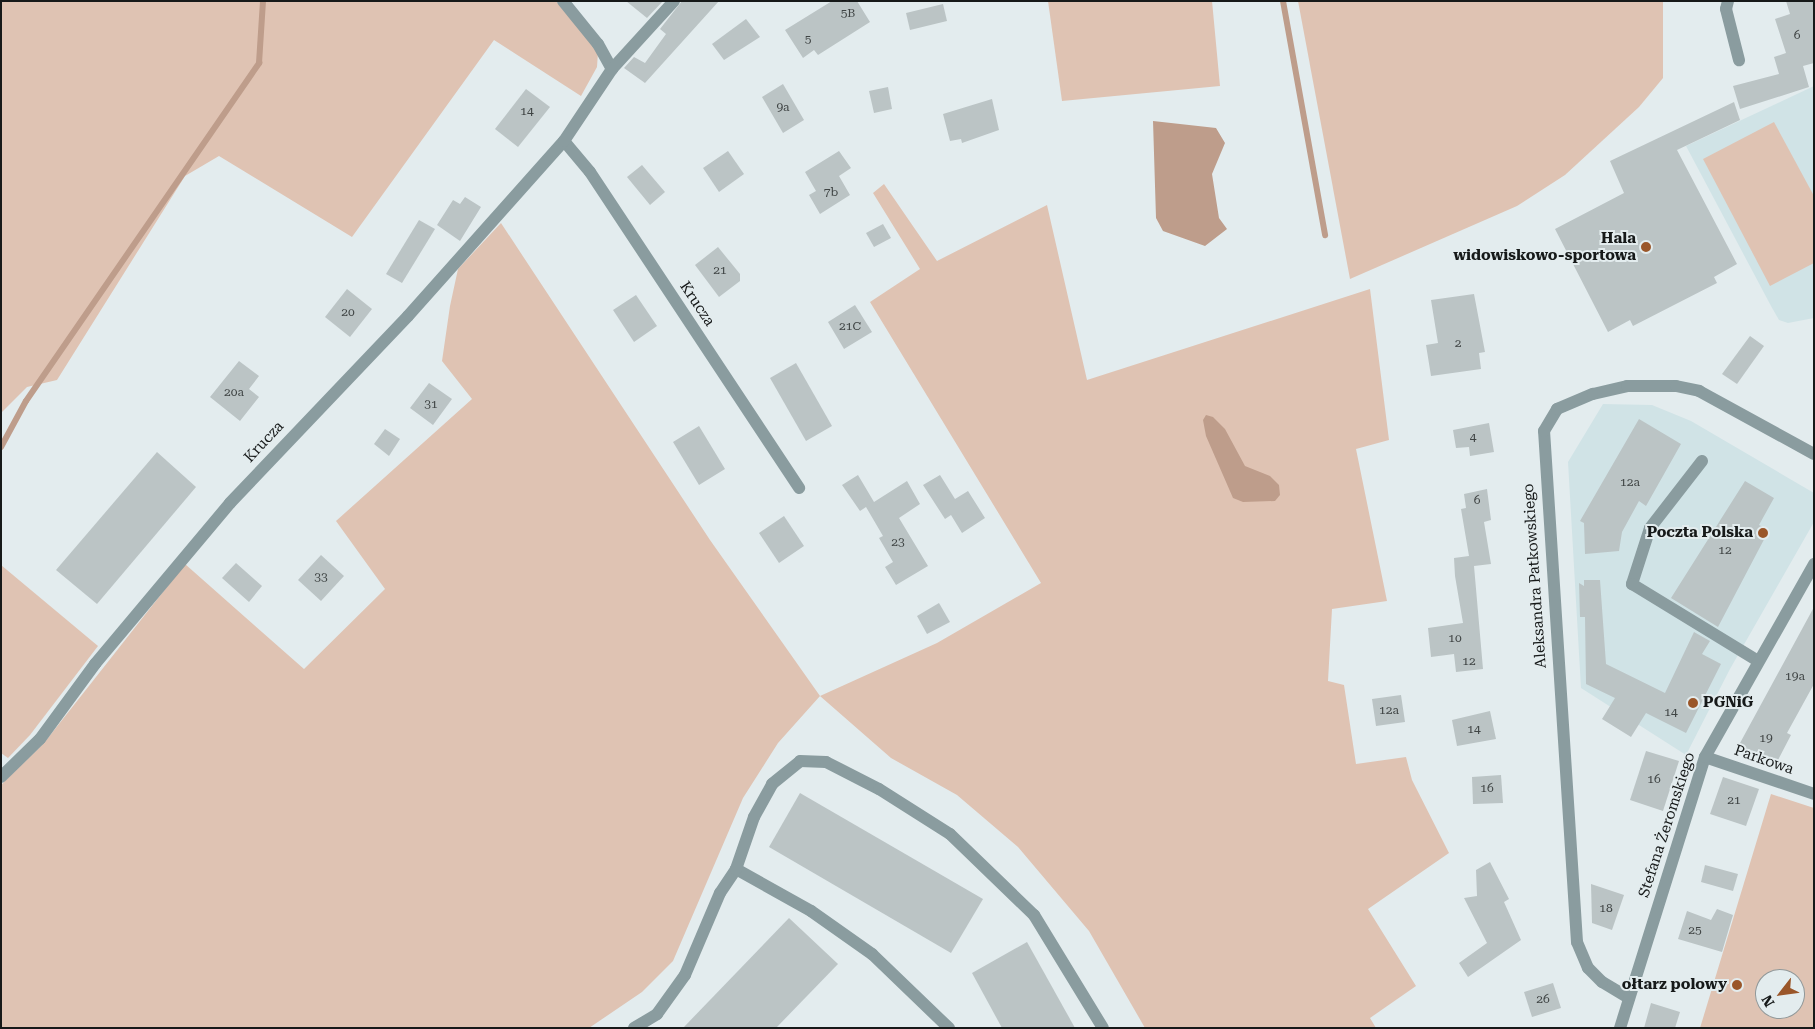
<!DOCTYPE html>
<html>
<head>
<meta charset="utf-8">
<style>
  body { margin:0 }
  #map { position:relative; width:1815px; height:1029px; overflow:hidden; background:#e3ecee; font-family:"Roboto Serif",serif }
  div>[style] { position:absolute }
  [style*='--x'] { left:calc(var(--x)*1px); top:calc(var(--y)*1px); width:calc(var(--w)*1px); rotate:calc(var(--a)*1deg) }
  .built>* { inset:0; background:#d0e3e6 }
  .green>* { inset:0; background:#dfc3b3 }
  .water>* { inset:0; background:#be9d8b }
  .stream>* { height:6px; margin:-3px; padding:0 3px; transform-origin:3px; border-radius:3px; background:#be9d8b }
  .building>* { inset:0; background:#bbc4c5 }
  .service>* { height:12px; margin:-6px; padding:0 6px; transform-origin:6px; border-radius:6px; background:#8a9c9f }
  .minor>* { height:12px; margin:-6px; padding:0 6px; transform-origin:6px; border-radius:6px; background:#8a9c9f }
  .dots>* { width:14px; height:14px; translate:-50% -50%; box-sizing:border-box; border:2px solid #e3ecee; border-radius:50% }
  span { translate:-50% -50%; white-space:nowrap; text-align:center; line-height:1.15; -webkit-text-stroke:4px #e3ecee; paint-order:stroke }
  .number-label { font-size:12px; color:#3f4444 }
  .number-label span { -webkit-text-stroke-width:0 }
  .poi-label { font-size:15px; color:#161919; font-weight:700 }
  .right { translate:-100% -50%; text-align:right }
  .left { translate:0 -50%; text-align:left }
  .street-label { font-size:15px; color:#161919 }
  .frame { position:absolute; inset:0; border:2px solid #161919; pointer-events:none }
  .north { position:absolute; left:1755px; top:969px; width:50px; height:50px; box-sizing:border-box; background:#e3ecee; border:1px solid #919899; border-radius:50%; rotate:240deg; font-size:14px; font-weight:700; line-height:20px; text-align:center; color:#161919 }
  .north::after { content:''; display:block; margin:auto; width:18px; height:22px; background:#9a5629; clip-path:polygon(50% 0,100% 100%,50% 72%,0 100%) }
</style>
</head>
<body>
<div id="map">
  <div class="built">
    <div style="clip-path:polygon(1814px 86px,1814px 318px,1788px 323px,1779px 320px,1771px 306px,1686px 146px)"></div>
    <div style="clip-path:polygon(1603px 404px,1652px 405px,1691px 421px,1814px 493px,1814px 522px,1730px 669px,1686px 755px,1581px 688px,1568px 462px)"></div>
  </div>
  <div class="green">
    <div style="clip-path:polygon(1px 1px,556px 1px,598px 52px,597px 67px,581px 96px,494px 40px,352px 237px,219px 156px,185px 176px,57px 380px,27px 387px,1px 413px)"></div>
    <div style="clip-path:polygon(1048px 1px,1212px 1px,1220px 86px,1062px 101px)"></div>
    <div style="clip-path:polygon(1298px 1px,1663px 1px,1663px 78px,1639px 107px,1565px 175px,1517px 206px,1350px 279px)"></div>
    <div style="clip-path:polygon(1774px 122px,1814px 196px,1814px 263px,1770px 286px,1703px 159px)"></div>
    <div style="clip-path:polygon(884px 184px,937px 261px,1047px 205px,1087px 380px,1370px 289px,1389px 440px,1356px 449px,1387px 601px,1332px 609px,1328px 681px,1344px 685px,1356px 764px,1406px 757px,1412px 780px,1449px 853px,1368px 909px,1416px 986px,1370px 1018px,1376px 1028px,1145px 1028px,1089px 931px,1018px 847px,957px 795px,891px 758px,820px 696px,778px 743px,743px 798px,673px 961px,642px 992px,589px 1028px,1px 1028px,1px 785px,44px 743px,185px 564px,304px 669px,385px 589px,336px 521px,472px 399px,442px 361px,450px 306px,458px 269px,501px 223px,710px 540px,820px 696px,937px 643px,1041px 583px,870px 302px,920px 269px,873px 193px)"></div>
    <div style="clip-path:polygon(1px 565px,98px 646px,30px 735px,8px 758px,1px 753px)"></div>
    <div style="clip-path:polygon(evenodd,1771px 794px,1814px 808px,1814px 1028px,1700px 1028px,1771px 794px,1765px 979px,1795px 979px,1795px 1009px,1765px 1009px,1765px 979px)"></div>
  </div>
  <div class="water">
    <div style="clip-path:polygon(1153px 121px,1216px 128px,1225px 143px,1212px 174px,1219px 218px,1227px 229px,1205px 246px,1163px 231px,1156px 218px)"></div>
    <div style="clip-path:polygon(1206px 415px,1213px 417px,1225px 429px,1245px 466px,1270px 476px,1279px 485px,1280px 495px,1275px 501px,1243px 502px,1233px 498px,1206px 436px,1203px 420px)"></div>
  </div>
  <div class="stream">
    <div style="--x:1283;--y:1;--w:238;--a:79.8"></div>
    <div style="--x:1;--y:447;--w:52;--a:-61.5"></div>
    <div style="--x:26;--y:401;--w:411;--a:-55.4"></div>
    <div style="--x:259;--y:63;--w:62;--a:-86.3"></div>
  </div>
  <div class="building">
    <div style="clip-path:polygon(626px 1px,663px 1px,647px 18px)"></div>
    <div style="clip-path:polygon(682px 1px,719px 1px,645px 83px,624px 68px,634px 57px,645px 63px,666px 34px,660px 29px)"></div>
    <div style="clip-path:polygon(832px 1px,857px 1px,870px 22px,818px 55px,814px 50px,803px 58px,785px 30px)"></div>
    <div style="clip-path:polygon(1786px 1px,1814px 1px,1814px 63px,1803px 66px,1809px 87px,1740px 109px,1733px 86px,1779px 74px,1774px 57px,1786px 53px,1775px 19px,1790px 14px)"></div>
    <div style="clip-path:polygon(943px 4px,947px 21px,910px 30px,906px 13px)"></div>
    <div style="clip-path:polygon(746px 19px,760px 37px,724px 60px,712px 44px)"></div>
    <div style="clip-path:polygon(783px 84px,804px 120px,783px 133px,762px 97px)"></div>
    <div style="clip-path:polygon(888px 87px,892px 109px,874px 113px,869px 91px)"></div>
    <div style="clip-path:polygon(526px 89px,550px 107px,518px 147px,495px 129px)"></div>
    <div style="clip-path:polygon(992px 99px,999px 130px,962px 143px,961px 139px,950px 141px,943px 114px)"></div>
    <div style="clip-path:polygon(1734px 102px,1740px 120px,1677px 150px,1737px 264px,1714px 277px,1717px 283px,1633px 326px,1630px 320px,1608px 332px,1555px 229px,1624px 193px,1610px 161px)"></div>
    <div style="clip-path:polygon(728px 151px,744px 174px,719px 192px,703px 168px)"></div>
    <div style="clip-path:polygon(839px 151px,851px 168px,839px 176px,850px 195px,820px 214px,809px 195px,816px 191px,805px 172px)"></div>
    <div style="clip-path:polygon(642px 165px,665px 192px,650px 205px,627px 177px)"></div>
    <div style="clip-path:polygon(465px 197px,481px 207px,460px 241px,437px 225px,453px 200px,460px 204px)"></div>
    <div style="clip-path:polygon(419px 220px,435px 229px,402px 283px,386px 274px)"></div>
    <div style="clip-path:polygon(883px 224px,891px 238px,874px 247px,866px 233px)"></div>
    <div style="clip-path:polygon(718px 247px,740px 274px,740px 281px,719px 297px,695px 265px)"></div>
    <div style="clip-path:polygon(347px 289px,372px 309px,350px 337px,325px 317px)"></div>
    <div style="clip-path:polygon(1474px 294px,1485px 352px,1479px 353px,1481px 369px,1431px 376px,1426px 345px,1438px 343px,1431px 300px)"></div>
    <div style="clip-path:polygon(636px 295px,657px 326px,634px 342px,613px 310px)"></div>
    <div style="clip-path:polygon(855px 305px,872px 332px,844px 349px,828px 322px)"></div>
    <div style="clip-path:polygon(1750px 336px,1764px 346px,1737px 384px,1722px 374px)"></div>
    <div style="clip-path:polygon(239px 361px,259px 376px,249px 389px,259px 397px,240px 421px,210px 397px)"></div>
    <div style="clip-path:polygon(796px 363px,832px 426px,806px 441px,770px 378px)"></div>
    <div style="clip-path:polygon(429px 383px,452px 399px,433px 425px,410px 408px)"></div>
    <div style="clip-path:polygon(1639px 419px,1681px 444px,1646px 506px,1639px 501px,1622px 532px,1619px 551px,1585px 554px,1584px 523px,1580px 521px)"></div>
    <div style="clip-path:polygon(1489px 423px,1494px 452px,1470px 456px,1469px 447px,1456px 448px,1453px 430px)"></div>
    <div style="clip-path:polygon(699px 426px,725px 469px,699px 485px,673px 442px)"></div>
    <div style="clip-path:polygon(385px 429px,400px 439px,389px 456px,374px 444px)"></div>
    <div style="clip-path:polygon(157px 452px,196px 487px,97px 604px,56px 570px)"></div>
    <div style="clip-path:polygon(858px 475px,874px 502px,907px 481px,920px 504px,899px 518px,928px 566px,896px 585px,885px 567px,893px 562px,879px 538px,883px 536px,866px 507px,860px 511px,842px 485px)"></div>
    <div style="clip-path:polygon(940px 475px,955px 499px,968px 491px,985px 518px,962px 533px,951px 515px,945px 519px,923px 485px)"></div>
    <div style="clip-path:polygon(1745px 481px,1774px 498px,1759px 525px,1769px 530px,1718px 627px,1671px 598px)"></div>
    <div style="clip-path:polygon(1487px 489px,1491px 520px,1484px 522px,1491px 564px,1474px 566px,1483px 669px,1456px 672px,1454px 654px,1431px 657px,1428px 628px,1463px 623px,1455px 576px,1454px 558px,1469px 556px,1461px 509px,1466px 508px,1464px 494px)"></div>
    <div style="clip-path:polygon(784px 516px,804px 546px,779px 563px,759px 533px)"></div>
    <div style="clip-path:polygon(321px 555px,344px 576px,321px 601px,298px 580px)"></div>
    <div style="clip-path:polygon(236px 563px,262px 586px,249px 602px,222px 578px)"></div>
    <div style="clip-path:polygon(1584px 580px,1600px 580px,1606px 664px,1665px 693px,1694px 632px,1710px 641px,1702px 654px,1721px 664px,1686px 733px,1646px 713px,1631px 737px,1602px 719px,1615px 698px,1586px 684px,1585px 617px,1580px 617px,1579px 583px,1584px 586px)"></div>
    <div style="clip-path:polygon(939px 603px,950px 622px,927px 634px,917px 616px)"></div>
    <div style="clip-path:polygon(1814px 607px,1814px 684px,1787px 733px,1791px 735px,1777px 762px,1769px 758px,1768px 762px,1742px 748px,1740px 743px)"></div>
    <div style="clip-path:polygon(1401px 695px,1405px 722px,1376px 726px,1372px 699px)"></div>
    <div style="clip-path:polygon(1490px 711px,1496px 739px,1457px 746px,1452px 720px)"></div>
    <div style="clip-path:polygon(1646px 751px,1679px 761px,1663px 811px,1630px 800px)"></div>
    <div style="clip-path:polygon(1501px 775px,1503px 803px,1473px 804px,1472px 777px)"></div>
    <div style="clip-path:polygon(1723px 777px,1759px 789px,1746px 826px,1710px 814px)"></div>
    <div style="clip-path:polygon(800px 793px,983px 899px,951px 953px,769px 847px)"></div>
    <div style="clip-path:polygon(1490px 862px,1509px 899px,1504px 902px,1521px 940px,1468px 977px,1459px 963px,1487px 943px,1464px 898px,1477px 896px,1476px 870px)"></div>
    <div style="clip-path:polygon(1705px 865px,1738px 874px,1733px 891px,1701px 882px)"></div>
    <div style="clip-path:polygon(1591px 884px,1624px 895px,1612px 930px,1592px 923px)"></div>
    <div style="clip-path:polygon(1717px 909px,1733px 915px,1722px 952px,1678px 939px,1687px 911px,1711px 920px)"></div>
    <div style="clip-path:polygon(789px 918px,838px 964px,776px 1028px,683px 1028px)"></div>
    <div style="clip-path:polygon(1027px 942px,1075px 1028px,1002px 1028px,972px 973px)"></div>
    <div style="clip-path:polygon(1553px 983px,1561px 1008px,1532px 1017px,1524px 992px)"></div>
    <div style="clip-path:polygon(1651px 1003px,1680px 1012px,1675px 1028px,1644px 1028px)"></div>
  </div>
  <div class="service">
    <div style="--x:1728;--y:1;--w:8;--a:104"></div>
    <div style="--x:1726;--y:9;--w:53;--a:75.7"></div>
    <div style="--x:1702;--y:461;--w:85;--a:127.8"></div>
    <div style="--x:1650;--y:528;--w:59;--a:107.8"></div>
    <div style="--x:1632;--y:584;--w:148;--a:31.4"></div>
    <div style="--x:736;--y:869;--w:86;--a:29.2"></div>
    <div style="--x:811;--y:911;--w:75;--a:35.2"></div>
    <div style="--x:872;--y:954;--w:107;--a:43.9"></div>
  </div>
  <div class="minor">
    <div style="--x:563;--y:1;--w:55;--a:50.9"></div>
    <div style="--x:598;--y:44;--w:29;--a:61"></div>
    <div style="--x:564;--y:141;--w:40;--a:50"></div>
    <div style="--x:590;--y:172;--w:379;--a:56.5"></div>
    <div style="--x:1705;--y:757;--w:115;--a:18.7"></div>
    <div style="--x:1;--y:777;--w:54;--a:-44.3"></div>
    <div style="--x:40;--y:739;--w:93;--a:-53.7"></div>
    <div style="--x:95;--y:664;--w:210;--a:-50"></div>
    <div style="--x:230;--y:503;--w:258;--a:-46.4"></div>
    <div style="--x:408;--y:316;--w:234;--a:-48.3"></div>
    <div style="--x:564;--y:141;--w:87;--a:-56.3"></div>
    <div style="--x:612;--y:69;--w:92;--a:-47.6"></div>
    <div style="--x:1629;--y:998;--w:31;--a:-149"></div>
    <div style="--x:1602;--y:982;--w:20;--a:-135"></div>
    <div style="--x:1588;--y:968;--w:28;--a:-113"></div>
    <div style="--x:1577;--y:942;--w:512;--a:-93.69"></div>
    <div style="--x:1544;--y:431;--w:26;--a:-59"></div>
    <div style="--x:1557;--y:409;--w:39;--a:-23"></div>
    <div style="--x:1593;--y:394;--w:35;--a:-13"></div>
    <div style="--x:1627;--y:386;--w:49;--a:0"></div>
    <div style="--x:1676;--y:386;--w:24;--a:12"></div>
    <div style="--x:1699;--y:391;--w:131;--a:28.7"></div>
    <div style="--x:634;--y:1028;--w:27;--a:-31"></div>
    <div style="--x:657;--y:1014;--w:48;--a:-54.3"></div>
    <div style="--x:685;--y:975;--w:89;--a:-66.9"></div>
    <div style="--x:720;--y:893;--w:29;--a:-56"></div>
    <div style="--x:736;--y:869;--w:55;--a:-70.9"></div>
    <div style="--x:754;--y:817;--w:38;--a:-61"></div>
    <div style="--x:772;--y:784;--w:36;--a:-39"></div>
    <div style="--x:800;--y:761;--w:26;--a:2"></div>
    <div style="--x:826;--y:762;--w:59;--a:27"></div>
    <div style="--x:879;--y:789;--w:84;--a:32.4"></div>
    <div style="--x:950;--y:834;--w:117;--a:44"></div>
    <div style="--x:1034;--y:915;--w:132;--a:58.6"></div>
    <div style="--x:1620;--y:1028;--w:284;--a:-72.6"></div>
    <div style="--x:1705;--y:757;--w:222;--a:-60.5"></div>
  </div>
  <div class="dots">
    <div style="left:1646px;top:247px;background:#9a5629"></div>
    <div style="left:1763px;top:533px;background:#9a5629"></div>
    <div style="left:1693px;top:703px;background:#9a5629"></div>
    <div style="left:1737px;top:985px;background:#9a5629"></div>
  </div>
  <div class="number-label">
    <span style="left:848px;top:14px">5B</span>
    <span style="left:1797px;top:36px">6</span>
    <span style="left:808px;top:40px">5</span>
    <span style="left:783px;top:108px">9a</span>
    <span style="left:527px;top:112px">14</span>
    <span style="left:831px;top:193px">7b</span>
    <span style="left:720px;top:271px">21</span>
    <span style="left:348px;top:313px">20</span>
    <span style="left:850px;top:327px">21C</span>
    <span style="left:1458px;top:344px">2</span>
    <span style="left:234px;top:393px">20a</span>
    <span style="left:431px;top:405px">31</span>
    <span style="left:1473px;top:438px">4</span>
    <span style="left:1630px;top:483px">12a</span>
    <span style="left:1477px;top:501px">6</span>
    <span style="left:898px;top:543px">23</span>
    <span style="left:1725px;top:551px">12</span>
    <span style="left:321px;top:578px">33</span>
    <span style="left:1455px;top:639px">10</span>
    <span style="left:1469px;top:662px">12</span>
    <span style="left:1795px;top:677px">19a</span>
    <span style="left:1389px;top:711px">12a</span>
    <span style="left:1671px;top:713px">14</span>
    <span style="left:1474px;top:730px">14</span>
    <span style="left:1766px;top:739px">19</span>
    <span style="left:1654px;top:780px">16</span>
    <span style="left:1487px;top:789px">16</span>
    <span style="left:1734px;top:801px">21</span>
    <span style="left:1606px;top:909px">18</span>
    <span style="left:1695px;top:931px">25</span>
    <span style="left:1543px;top:1000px">26</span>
  </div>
  <div class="poi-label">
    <span class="right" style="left:1636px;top:247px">Hala<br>widowiskowo-sportowa</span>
    <span class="right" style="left:1753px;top:533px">Poczta Polska</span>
    <span class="left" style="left:1703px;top:703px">PGNiG</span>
    <span class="right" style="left:1727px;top:985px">ołtarz polowy</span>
  </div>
  <div class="street-label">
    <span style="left:697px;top:304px;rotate:56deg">Krucza</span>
    <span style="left:264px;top:442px;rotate:-47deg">Krucza</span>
    <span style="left:1535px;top:576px;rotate:-94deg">Aleksandra Patkowskiego</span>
    <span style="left:1764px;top:760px;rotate:19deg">Parkowa</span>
    <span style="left:1667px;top:825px;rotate:-72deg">Stefana Żeromskiego</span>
  </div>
  <div class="frame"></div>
  <div class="north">N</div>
</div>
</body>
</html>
